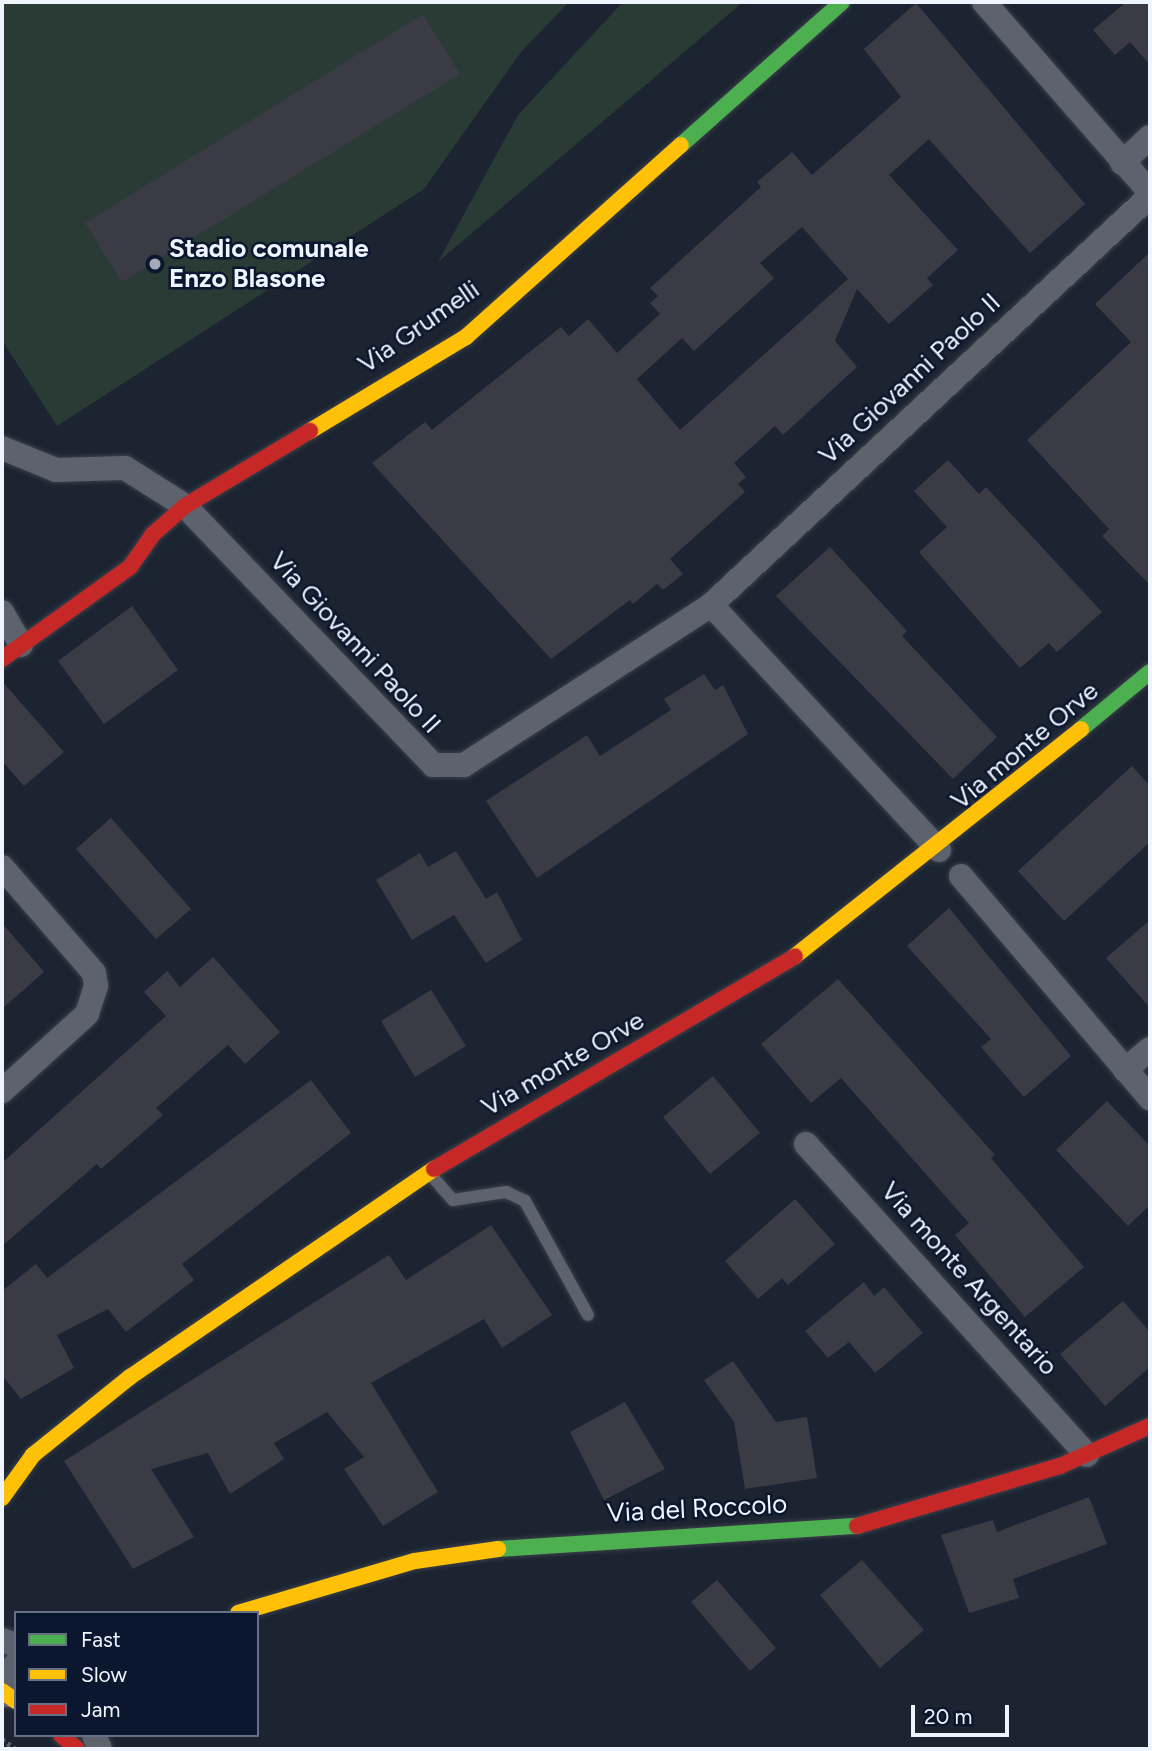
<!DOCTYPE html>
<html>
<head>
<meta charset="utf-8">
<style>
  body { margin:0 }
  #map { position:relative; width:1152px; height:1751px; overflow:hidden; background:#1c2431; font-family:Figtree,sans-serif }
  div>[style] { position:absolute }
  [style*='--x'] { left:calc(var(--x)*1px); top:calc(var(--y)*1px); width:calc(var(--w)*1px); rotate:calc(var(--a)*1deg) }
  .green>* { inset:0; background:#2a3a34 }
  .building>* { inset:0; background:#3b3b45 }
  .path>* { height:4.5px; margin-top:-2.25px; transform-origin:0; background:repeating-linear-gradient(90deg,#5d636c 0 3.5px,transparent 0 7px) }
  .roads { filter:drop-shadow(0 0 2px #3b404a) drop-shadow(0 0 2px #3b404a) }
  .lane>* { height:12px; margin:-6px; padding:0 6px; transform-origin:6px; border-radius:6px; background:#5d636d }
  .street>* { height:24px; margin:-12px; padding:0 12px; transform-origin:12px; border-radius:12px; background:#5d636d }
  .fast>* { height:16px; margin:-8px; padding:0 8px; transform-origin:8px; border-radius:8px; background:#4caf50 }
  .slow>* { height:16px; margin:-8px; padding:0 8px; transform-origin:8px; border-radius:8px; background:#ffc107 }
  .jam>* { height:16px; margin:-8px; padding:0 8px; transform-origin:8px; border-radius:8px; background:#c62828 }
  .dots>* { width:19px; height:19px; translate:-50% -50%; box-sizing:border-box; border:4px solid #0b172e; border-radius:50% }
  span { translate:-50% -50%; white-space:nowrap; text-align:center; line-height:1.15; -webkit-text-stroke:5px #0b172e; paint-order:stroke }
  .poi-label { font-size:26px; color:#eff5ff; font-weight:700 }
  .left { translate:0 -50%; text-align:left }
  .street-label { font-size:26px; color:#eff5ff }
  .frame { position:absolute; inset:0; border:4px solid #eff5ff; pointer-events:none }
  .legend { position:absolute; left:14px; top:1611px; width:245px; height:126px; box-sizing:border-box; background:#0b172e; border:2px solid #667082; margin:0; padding:9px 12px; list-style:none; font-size:21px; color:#eff5ff }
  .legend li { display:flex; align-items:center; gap:14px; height:35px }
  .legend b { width:35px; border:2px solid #667082 }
  .scale { position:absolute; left:911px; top:1705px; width:98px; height:32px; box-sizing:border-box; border:4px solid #eff5ff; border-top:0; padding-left:9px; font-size:21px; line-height:24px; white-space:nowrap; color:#eff5ff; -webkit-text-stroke:5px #0b172e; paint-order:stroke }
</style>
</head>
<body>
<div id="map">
  <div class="green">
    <div style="clip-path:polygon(2px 2px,569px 2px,521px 52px,424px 189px,57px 426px,2px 340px)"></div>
    <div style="clip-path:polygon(623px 2px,743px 2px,438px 262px,518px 115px)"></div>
  </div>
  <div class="building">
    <div style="clip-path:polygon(1126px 2px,1150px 2px,1150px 65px,1130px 42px,1115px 55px,1093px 30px)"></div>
    <div style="clip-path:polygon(evenodd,916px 3px,1085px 204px,1030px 253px,929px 139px,889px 175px,958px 250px,927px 278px,933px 285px,889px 324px,857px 289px,835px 341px,857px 367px,783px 435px,775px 426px,734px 463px,746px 477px,738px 484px,745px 492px,670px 559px,683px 574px,663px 590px,657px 584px,633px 604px,630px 600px,551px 659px,372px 463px,425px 422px,432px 430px,561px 327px,569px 336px,588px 319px,617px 353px,660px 314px,650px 303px,658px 296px,650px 288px,761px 187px,757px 182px,792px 152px,812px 175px,901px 97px,864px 49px,916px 3px,802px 227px,848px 279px,680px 430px,637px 379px,682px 338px,694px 351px,774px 278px,760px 263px,802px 227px)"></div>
    <div style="clip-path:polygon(423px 14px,460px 74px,122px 282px,85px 223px)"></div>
    <div style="clip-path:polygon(1150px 252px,1150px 585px,1102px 536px,1109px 529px,1027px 440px,1131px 342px,1095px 304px)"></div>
    <div style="clip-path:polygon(948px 460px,979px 494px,986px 487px,1102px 612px,1057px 652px,1049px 643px,1020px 668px,919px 552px,947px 527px,914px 491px)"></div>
    <div style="clip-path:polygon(830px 547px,907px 631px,902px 636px,997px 737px,953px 779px,776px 596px)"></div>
    <div style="clip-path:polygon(132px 606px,178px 670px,104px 724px,58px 661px)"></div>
    <div style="clip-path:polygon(704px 674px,715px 690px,723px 685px,748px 734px,537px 878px,486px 801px,587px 735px,600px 756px,671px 710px,664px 699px)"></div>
    <div style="clip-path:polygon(2px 681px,64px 752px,24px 786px,2px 761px)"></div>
    <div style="clip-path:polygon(1132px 766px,1150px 786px,1150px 842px,1064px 921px,1018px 871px)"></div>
    <div style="clip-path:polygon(111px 818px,191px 909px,156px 939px,76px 849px)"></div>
    <div style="clip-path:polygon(456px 851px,486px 899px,497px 892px,522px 940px,486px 963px,454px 915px,412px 940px,376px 880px,420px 853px,428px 867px)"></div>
    <div style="clip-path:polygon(949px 908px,1071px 1056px,1024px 1097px,981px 1047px,991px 1039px,907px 946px)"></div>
    <div style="clip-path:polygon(1150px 920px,1150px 1008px,1106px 958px)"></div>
    <div style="clip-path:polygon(2px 923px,44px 972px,2px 1009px)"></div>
    <div style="clip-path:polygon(213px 957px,280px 1032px,245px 1064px,228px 1045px,156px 1108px,163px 1115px,101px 1169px,97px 1164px,2px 1246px,2px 1163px,166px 1016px,144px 992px,167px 971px,180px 987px)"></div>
    <div style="clip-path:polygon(838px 979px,995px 1155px,991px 1158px,1084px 1267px,1025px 1317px,955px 1235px,969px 1223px,841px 1078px,811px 1103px,761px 1044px)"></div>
    <div style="clip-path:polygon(431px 990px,466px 1046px,415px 1077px,381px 1021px)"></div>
    <div style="clip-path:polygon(713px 1076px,760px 1133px,710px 1174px,663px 1117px)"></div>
    <div style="clip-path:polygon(311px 1080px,351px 1133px,182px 1264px,194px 1280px,126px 1332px,108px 1309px,57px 1335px,74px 1368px,21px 1399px,2px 1375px,2px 1291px,36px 1264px,47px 1278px)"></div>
    <div style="clip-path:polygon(1107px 1101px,1150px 1146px,1150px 1205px,1128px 1226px,1056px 1150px)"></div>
    <div style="clip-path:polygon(795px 1199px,835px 1244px,788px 1285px,782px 1278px,758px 1299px,725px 1261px)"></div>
    <div style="clip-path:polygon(491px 1225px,552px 1315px,502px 1348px,484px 1319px,371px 1383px,438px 1492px,383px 1526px,344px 1469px,364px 1457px,327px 1412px,274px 1443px,284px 1459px,230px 1494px,208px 1453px,151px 1469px,194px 1537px,133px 1569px,64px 1461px,389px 1255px,406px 1280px)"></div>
    <div style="clip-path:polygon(864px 1282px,874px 1296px,884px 1287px,923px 1333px,875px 1373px,849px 1342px,828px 1358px,805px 1331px)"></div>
    <div style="clip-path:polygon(1123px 1301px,1150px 1332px,1150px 1367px,1105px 1406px,1060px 1354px)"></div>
    <div style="clip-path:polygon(733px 1361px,776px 1422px,807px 1417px,817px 1478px,745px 1489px,734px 1422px,704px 1380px)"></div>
    <div style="clip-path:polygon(625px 1402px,665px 1469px,604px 1500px,570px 1432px)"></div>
    <div style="clip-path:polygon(1089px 1497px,1107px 1544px,1013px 1579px,1019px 1598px,969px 1613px,941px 1535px,993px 1520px,997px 1532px)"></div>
    <div style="clip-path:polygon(862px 1560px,924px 1630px,880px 1668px,820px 1595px)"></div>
    <div style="clip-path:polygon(717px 1580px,776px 1648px,750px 1671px,691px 1602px)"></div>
  </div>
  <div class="path">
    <div style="--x:2;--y:1739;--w:17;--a:36"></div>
  </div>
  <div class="roads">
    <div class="lane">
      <div style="--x:431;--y:1175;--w:33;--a:49"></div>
      <div style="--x:453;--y:1200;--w:54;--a:-8.6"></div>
      <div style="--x:506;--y:1192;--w:21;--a:25"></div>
      <div style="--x:525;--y:1201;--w:130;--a:61.1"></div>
    </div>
    <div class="street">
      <div style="--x:984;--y:2;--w:252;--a:48.9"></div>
      <div style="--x:1122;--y:163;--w:38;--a:-43"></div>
      <div style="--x:2;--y:448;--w:58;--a:22.2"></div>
      <div style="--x:56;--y:470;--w:69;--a:-1.7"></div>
      <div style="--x:125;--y:468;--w:71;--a:32.3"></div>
      <div style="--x:185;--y:506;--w:359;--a:46.2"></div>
      <div style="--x:433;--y:765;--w:31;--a:0"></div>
      <div style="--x:464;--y:765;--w:294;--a:-32.9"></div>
      <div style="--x:2;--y:612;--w:38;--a:60"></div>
      <div style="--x:939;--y:850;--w:335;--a:-132.9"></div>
      <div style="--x:711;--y:605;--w:600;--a:-42.97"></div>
      <div style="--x:2;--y:867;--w:140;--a:49"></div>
      <div style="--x:94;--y:973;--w:13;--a:81"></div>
      <div style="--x:96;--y:986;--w:29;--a:108"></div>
      <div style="--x:87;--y:1014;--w:115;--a:137.8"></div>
      <div style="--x:961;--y:876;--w:292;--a:49.6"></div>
      <div style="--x:1125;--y:1070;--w:33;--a:-40"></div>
      <div style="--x:806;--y:1144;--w:419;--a:47.9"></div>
      <div style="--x:2;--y:1640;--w:15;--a:20"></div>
      <div style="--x:16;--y:1664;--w:11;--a:135"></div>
      <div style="--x:8;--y:1672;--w:23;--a:90"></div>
      <div style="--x:8;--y:1695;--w:8;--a:0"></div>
      <div style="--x:94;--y:1735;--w:15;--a:67"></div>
    </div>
    <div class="fast">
      <div style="--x:681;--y:145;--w:215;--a:-41.6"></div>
      <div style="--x:1081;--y:729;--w:89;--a:-39.6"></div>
      <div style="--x:498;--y:1549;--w:360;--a:-3.7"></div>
    </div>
    <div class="slow">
      <div style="--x:310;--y:431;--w:182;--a:-31.1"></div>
      <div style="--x:466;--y:337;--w:288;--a:-41.8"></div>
      <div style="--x:795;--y:956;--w:365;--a:-38.4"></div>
      <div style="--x:2;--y:1498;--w:53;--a:-54.2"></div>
      <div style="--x:33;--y:1455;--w:124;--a:-38.8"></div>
      <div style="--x:130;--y:1377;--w:368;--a:-34.4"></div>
      <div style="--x:238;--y:1613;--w:184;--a:-16.4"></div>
      <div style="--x:415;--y:1561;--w:84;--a:-8.2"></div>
      <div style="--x:2;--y:1691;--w:17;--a:36"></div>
    </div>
    <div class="jam">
      <div style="--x:2;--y:659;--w:158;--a:-35.7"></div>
      <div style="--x:130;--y:567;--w:39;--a:-55"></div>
      <div style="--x:152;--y:535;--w:44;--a:-41.3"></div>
      <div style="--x:185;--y:506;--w:146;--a:-31"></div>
      <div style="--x:434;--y:1169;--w:419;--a:-30.5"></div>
      <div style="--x:857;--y:1526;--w:212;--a:-16.5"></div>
      <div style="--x:1060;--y:1466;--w:98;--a:-24"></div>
      <div style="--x:61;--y:1735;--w:21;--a:41"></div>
    </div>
  </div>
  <div class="dots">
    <div style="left:155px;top:264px;background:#a5acb7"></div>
  </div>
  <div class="poi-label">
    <span class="left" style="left:169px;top:264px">Stadio comunale<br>Enzo Blasone</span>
  </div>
  <div class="street-label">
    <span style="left:419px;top:327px;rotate:-35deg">Via Grumelli</span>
    <span style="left:910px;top:379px;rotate:-43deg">Via Giovanni Paolo II</span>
    <span style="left:355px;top:643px;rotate:47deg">Via Giovanni Paolo II</span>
    <span style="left:1025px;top:746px;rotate:-40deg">Via monte Orve</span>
    <span style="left:563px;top:1064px;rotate:-30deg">Via monte Orve</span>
    <span style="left:969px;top:1279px;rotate:48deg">Via monte Argentario</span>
    <span style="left:697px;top:1509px;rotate:-3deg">Via del Roccolo</span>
  </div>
  <div class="frame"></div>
  <ul class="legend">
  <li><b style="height:9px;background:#4caf50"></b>Fast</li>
  <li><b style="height:9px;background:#ffc107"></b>Slow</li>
  <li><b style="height:9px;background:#c62828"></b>Jam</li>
  </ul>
  <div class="scale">20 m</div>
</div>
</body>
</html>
